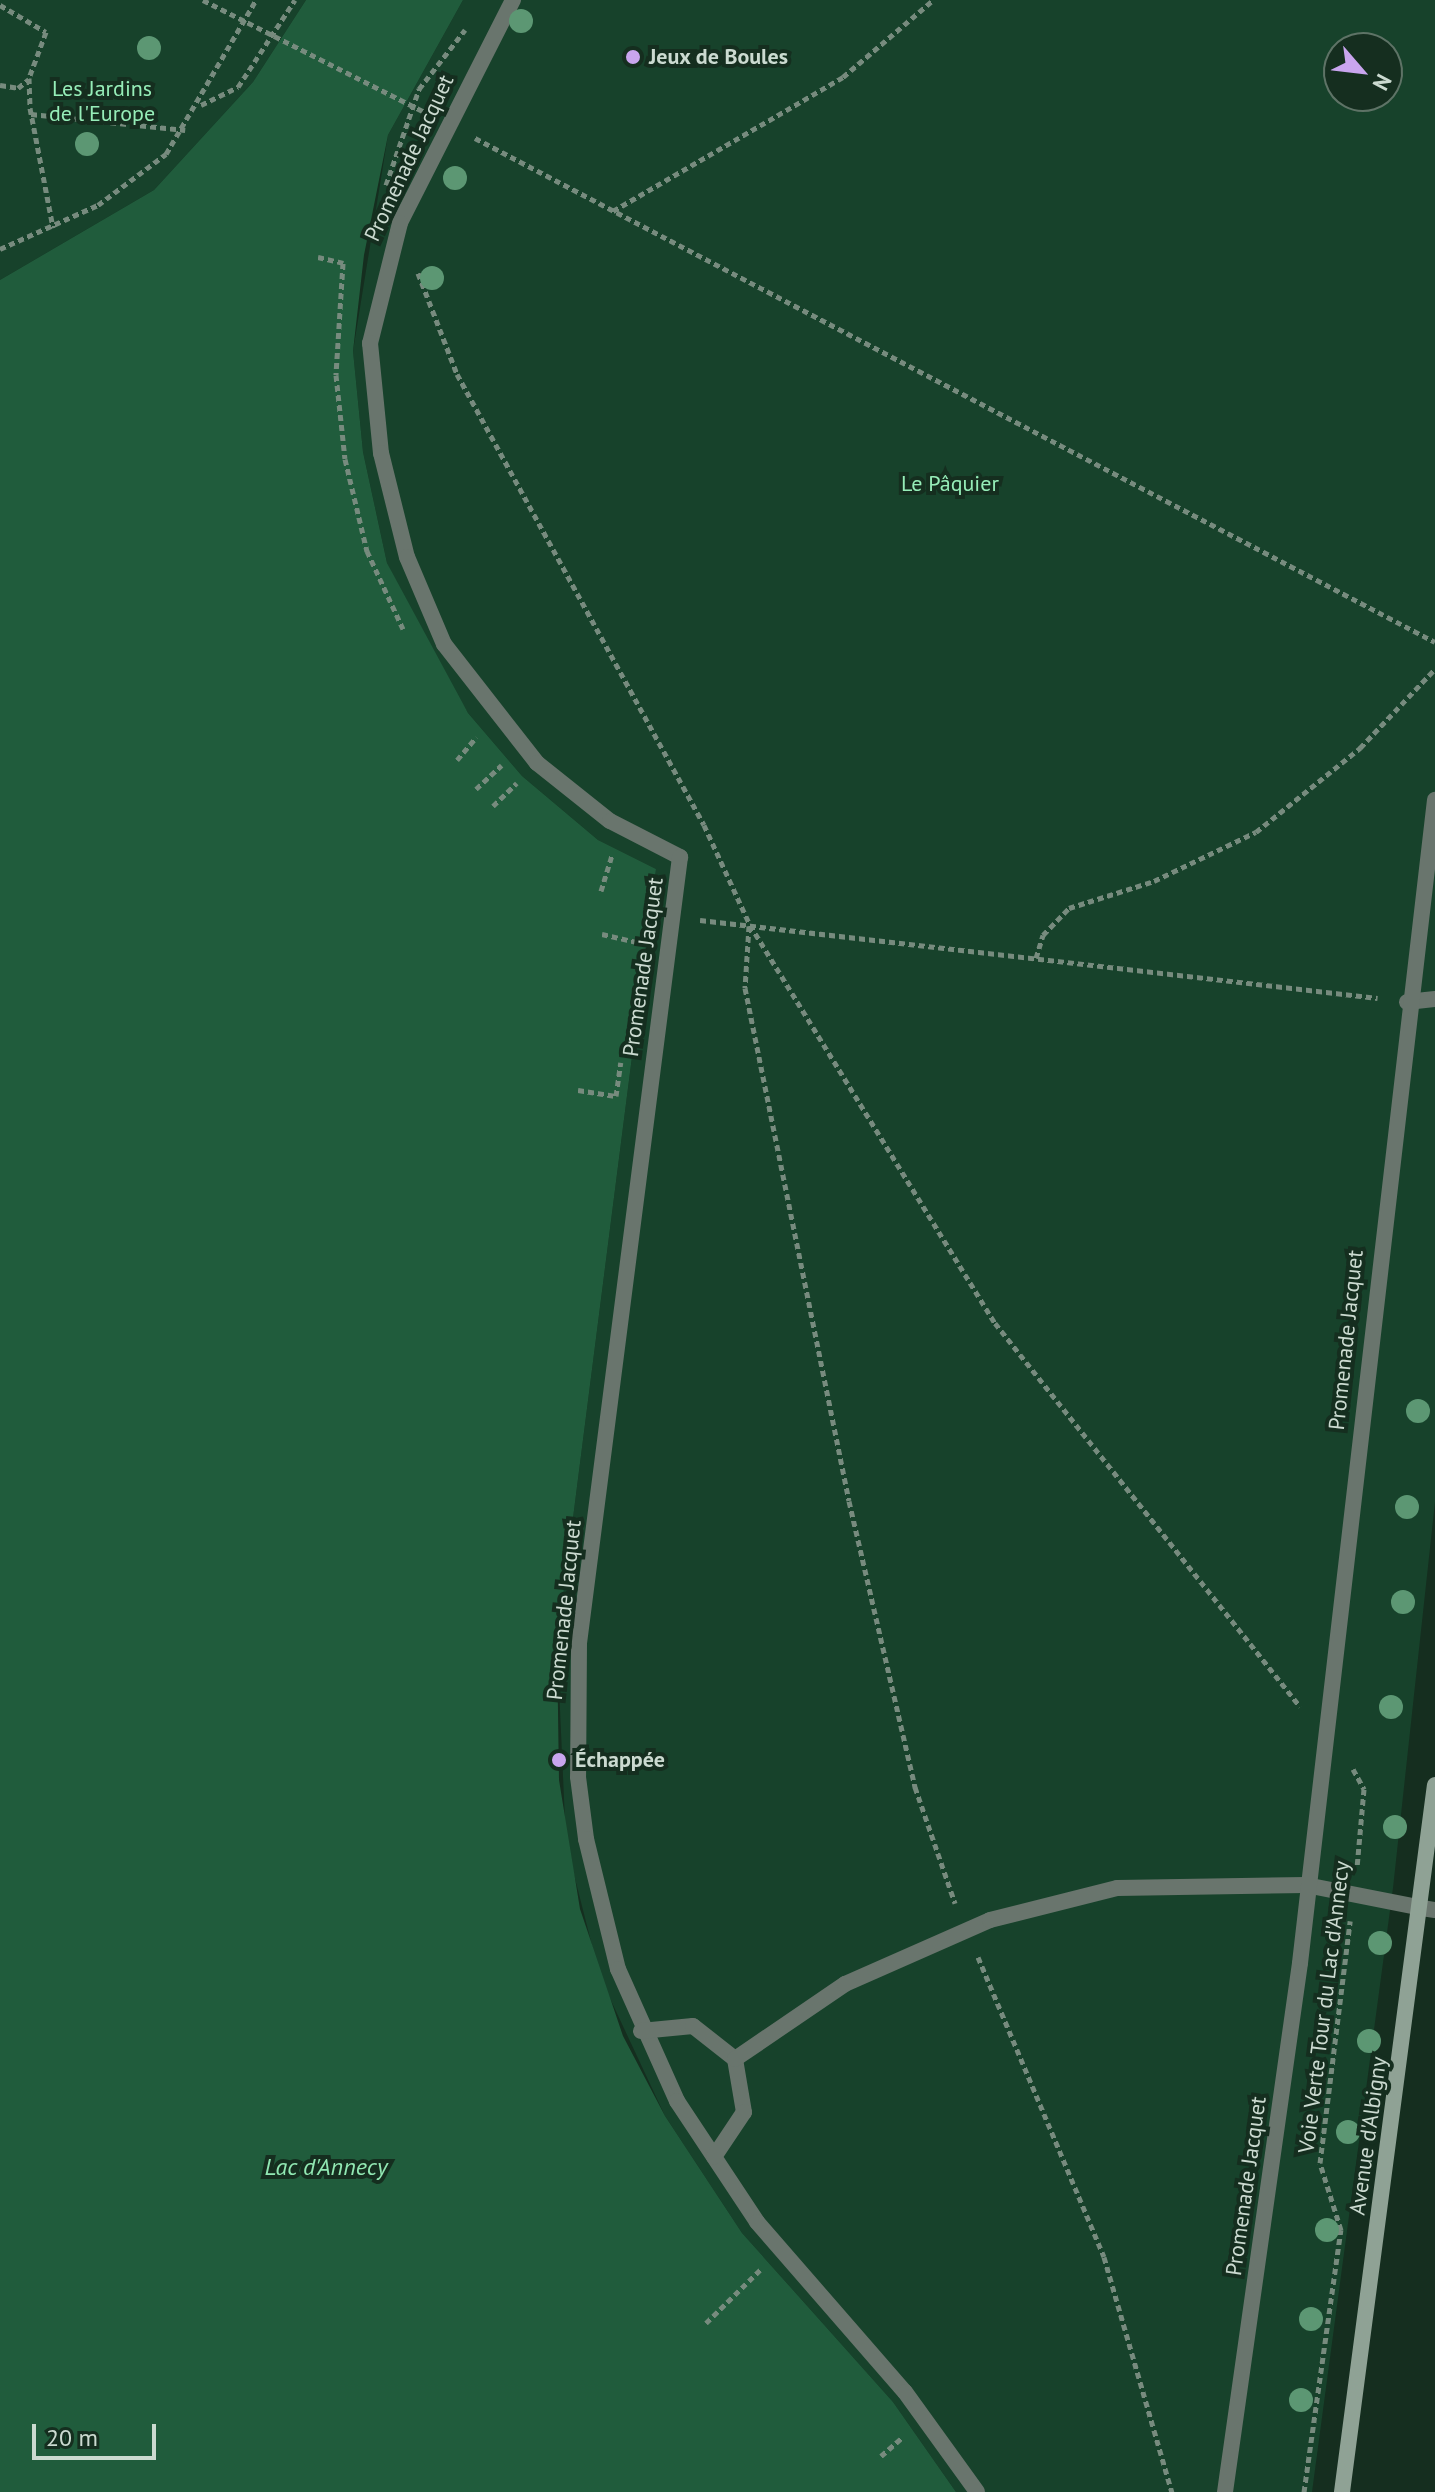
<!DOCTYPE html>
<html>
<head>
<meta charset="utf-8">
<style>
  body { margin:0 }
  #map { position:relative; width:1435px; height:2492px; overflow:hidden; background:#152e1f; font-family:"PT Sans",sans-serif }
  div>[style] { position:absolute }
  [style*='--x'] { left:calc(var(--x)*1px); top:calc(var(--y)*1px); width:calc(var(--w)*1px); rotate:calc(var(--a)*1deg) }
  .green>* { inset:0; background:#17422b }
  .water>* { inset:0; background:#205c3c }
  .path>* { height:5px; margin-top:-2.5px; transform-origin:0; background:repeating-linear-gradient(90deg,#778b7e 0 6px,transparent 0 10px) }
  .lane>* { height:16px; margin:-8px; padding:0 8px; transform-origin:8px; border-radius:8px; background:#69756d }
  .street>* { height:16px; margin:-8px; padding:0 8px; transform-origin:8px; border-radius:8px; background:#69756d }
  .secondary>* { height:16px; margin:-8px; padding:0 8px; transform-origin:8px; border-radius:8px; background:#8fa295 }
  .trees>* { width:24px; height:24px; margin:-12px; border-radius:50%; background:#5c9773 }
  .dots>* { width:22px; height:22px; translate:-50% -50%; box-sizing:border-box; border:4px solid #152e1f; border-radius:50% }
  span { translate:-50% -50%; white-space:nowrap; text-align:center; line-height:1.15; -webkit-text-stroke:8px #152e1f; paint-order:stroke }
  .poi-label { font-size:22px; color:#cbdad0; font-weight:700 }
  .left { translate:0 -50%; text-align:left }
  .park-label { font-size:22px; color:#96edb8 }
  .street-label { font-size:22px; color:#cbdad0 }
  .water-label { font-size:24px; color:#91e8b3; font-style:italic }
  .north { position:absolute; left:1323px; top:32px; width:80px; height:80px; box-sizing:border-box; background:#152e1f; border:2px solid #5e7366; border-radius:50%; rotate:118deg; font-size:22px; font-weight:700; line-height:32px; text-align:center; color:#cbdad0 }
  .north::after { content:''; display:block; margin:auto; width:28px; height:36px; background:#c9a5ee; clip-path:polygon(50% 0,100% 100%,50% 72%,0 100%) }
  .scale { position:absolute; left:32px; top:2424px; width:124px; height:36px; box-sizing:border-box; border:4px solid #cbdad0; border-top:0; padding-left:10px; font-size:24px; line-height:28px; white-space:nowrap; color:#cbdad0; -webkit-text-stroke:6px #152e1f; paint-order:stroke }
</style>
</head>
<body>
<div id="map">
  <div class="green">
    <div style="clip-path:polygon(0 0,306px 0,253px 82px,154px 190px,0 280px)"></div>
    <div style="clip-path:polygon(evenodd,463px 0,1435px 0,1435px 1502px,1393px 1888px,1312px 2492px,956px 2492px,893px 2402px,742px 2233px,665px 2116px,600px 1977px,566px 1843px,557px 1643px,656px 869px,598px 840px,522px 776px,468px 713px,425px 644px,387px 563px,363px 452px,353px 351px,388px 135px,463px 0,1339px 48px,1387px 48px,1387px 96px,1339px 96px,1339px 48px)"></div>
  </div>
  <div class="water">
    <div style="clip-path:polygon(306px 0,463px 0,388px 135px,364px 255px,353px 351px,363px 452px,387px 563px,468px 713px,522px 776px,598px 840px,656px 869px,557px 1643px,559px 1780px,580px 1909px,623px 2036px,665px 2116px,742px 2233px,893px 2402px,956px 2492px,0 2492px,0 280px,154px 190px,253px 82px)"></div>
  </div>
  <div class="path">
    <div style="--x:203;--y:0;--w:251;--a:26.8"></div>
    <div style="--x:0;--y:5;--w:53;--a:30.4"></div>
    <div style="--x:46;--y:32;--w:49;--a:110.3"></div>
    <div style="--x:29;--y:78;--w:30;--a:88"></div>
    <div style="--x:30;--y:108;--w:122;--a:79.1"></div>
    <div style="--x:0;--y:85;--w:18;--a:9"></div>
    <div style="--x:18;--y:88;--w:14;--a:-39"></div>
    <div style="--x:201;--y:105;--w:41;--a:-25.9"></div>
    <div style="--x:238;--y:87;--w:104;--a:-56.8"></div>
    <div style="--x:31;--y:114;--w:155;--a:5.9"></div>
    <div style="--x:475;--y:138;--w:1084;--a:27.7"></div>
    <div style="--x:386;--y:185;--w:102;--a:-71"></div>
    <div style="--x:419;--y:89;--w:75;--a:-52.1"></div>
    <div style="--x:613;--y:211;--w:266;--a:-30.2"></div>
    <div style="--x:843;--y:77;--w:118;--a:-40.5"></div>
    <div style="--x:0;--y:249;--w:107;--a:-24.2"></div>
    <div style="--x:98;--y:205;--w:85;--a:-36.9"></div>
    <div style="--x:166;--y:154;--w:178;--a:-59.7"></div>
    <div style="--x:318;--y:257;--w:26;--a:13"></div>
    <div style="--x:343;--y:263;--w:112;--a:93.6"></div>
    <div style="--x:336;--y:375;--w:84;--a:83.9"></div>
    <div style="--x:345;--y:459;--w:95;--a:76.6"></div>
    <div style="--x:367;--y:551;--w:86;--a:65.2"></div>
    <div style="--x:418;--y:273;--w:108;--a:68.9"></div>
    <div style="--x:457;--y:374;--w:514;--a:61.29"></div>
    <div style="--x:704;--y:825;--w:110;--a:65.3"></div>
    <div style="--x:750;--y:925;--w:467;--a:58.4"></div>
    <div style="--x:995;--y:1323;--w:490;--a:51.5"></div>
    <div style="--x:457;--y:760;--w:30;--a:-50"></div>
    <div style="--x:476;--y:789;--w:35;--a:-43"></div>
    <div style="--x:493;--y:806;--w:33;--a:-44"></div>
    <div style="--x:601;--y:891;--w:37;--a:-73"></div>
    <div style="--x:700;--y:920;--w:682;--a:6.56"></div>
    <div style="--x:749;--y:926;--w:62;--a:93.7"></div>
    <div style="--x:745;--y:988;--w:523;--a:78.54"></div>
    <div style="--x:849;--y:1501;--w:294;--a:77"></div>
    <div style="--x:915;--y:1787;--w:123;--a:71"></div>
    <div style="--x:602;--y:934;--w:36;--a:13"></div>
    <div style="--x:1036;--y:958;--w:24;--a:-73"></div>
    <div style="--x:1043;--y:935;--w:37;--a:-46"></div>
    <div style="--x:1069;--y:908;--w:89;--a:-17.6"></div>
    <div style="--x:1154;--y:881;--w:113;--a:-25.7"></div>
    <div style="--x:1256;--y:832;--w:134;--a:-38.9"></div>
    <div style="--x:1360;--y:748;--w:109;--a:-46.5"></div>
    <div style="--x:578;--y:1090;--w:38;--a:9"></div>
    <div style="--x:616;--y:1096;--w:34;--a:-82"></div>
    <div style="--x:1353;--y:1769;--w:23;--a:61"></div>
    <div style="--x:1364;--y:1789;--w:78;--a:95.1"></div>
    <div style="--x:978;--y:1957;--w:325;--a:67.2"></div>
    <div style="--x:1104;--y:2257;--w:245;--a:73.9"></div>
    <div style="--x:706;--y:2323;--w:76;--a:-44.5"></div>
    <div style="--x:881;--y:2456;--w:29;--a:-41"></div>
    <div style="--x:1304;--y:2492;--w:265;--a:-82"></div>
    <div style="--x:1341;--y:2230;--w:70;--a:-107.4"></div>
    <div style="--x:1320;--y:2163;--w:244;--a:-82.9"></div>
  </div>
  <div class="lane">
    <div style="--x:1407;--y:1002;--w:28;--a:-6"></div>
    <div style="--x:1306;--y:1885;--w:118;--a:11.2"></div>
  </div>
  <div class="street">
    <div style="--x:513;--y:0;--w:250;--a:116.9"></div>
    <div style="--x:400;--y:223;--w:124;--a:104"></div>
    <div style="--x:370;--y:343;--w:111;--a:84.3"></div>
    <div style="--x:381;--y:453;--w:107;--a:76"></div>
    <div style="--x:407;--y:557;--w:95;--a:67"></div>
    <div style="--x:444;--y:644;--w:151;--a:52"></div>
    <div style="--x:537;--y:763;--w:93;--a:38.5"></div>
    <div style="--x:610;--y:821;--w:79;--a:27.2"></div>
    <div style="--x:680;--y:857;--w:792;--a:97.32"></div>
    <div style="--x:579;--y:1643;--w:134;--a:90.4"></div>
    <div style="--x:578;--y:1777;--w:63;--a:82.6"></div>
    <div style="--x:586;--y:1839;--w:134;--a:76.2"></div>
    <div style="--x:618;--y:1969;--w:145;--a:65.9"></div>
    <div style="--x:677;--y:2101;--w:145;--a:56.5"></div>
    <div style="--x:757;--y:2222;--w:225;--a:49"></div>
    <div style="--x:905;--y:2392;--w:123;--a:54.2"></div>
    <div style="--x:1422;--y:1908;--w:13;--a:9"></div>
    <div style="--x:641;--y:2031;--w:52;--a:-5.5"></div>
    <div style="--x:693;--y:2026;--w:53;--a:38.2"></div>
    <div style="--x:735;--y:2059;--w:54;--a:80.4"></div>
    <div style="--x:744;--y:2112;--w:54;--a:123.7"></div>
    <div style="--x:735;--y:2059;--w:133;--a:-34.3"></div>
    <div style="--x:845;--y:1984;--w:158;--a:-23.8"></div>
    <div style="--x:990;--y:1920;--w:131;--a:-14.1"></div>
    <div style="--x:1117;--y:1888;--w:189;--a:-0.9"></div>
    <div style="--x:1225;--y:2492;--w:534;--a:-81.93"></div>
    <div style="--x:1300;--y:1963;--w:1171;--a:-83.38"></div>
  </div>
  <div class="secondary">
    <div style="--x:1342;--y:2492;--w:713;--a:-82.51"></div>
  </div>
  <div class="trees">
    <div style="left:521px;top:21px"></div>
    <div style="left:149px;top:48px"></div>
    <div style="left:87px;top:144px"></div>
    <div style="left:455px;top:178px"></div>
    <div style="left:432px;top:278px"></div>
    <div style="left:1418px;top:1411px"></div>
    <div style="left:1407px;top:1507px"></div>
    <div style="left:1403px;top:1602px"></div>
    <div style="left:1391px;top:1707px"></div>
    <div style="left:1395px;top:1827px"></div>
    <div style="left:1380px;top:1943px"></div>
    <div style="left:1369px;top:2041px"></div>
    <div style="left:1348px;top:2132px"></div>
    <div style="left:1327px;top:2230px"></div>
    <div style="left:1311px;top:2319px"></div>
    <div style="left:1301px;top:2400px"></div>
  </div>
  <div class="dots">
    <div style="left:633px;top:57px;background:#c9a5ee"></div>
    <div style="left:559px;top:1760px;background:#c9a5ee"></div>
  </div>
  <div class="poi-label">
    <span class="left" style="left:649px;top:57px">Jeux de Boules</span>
    <span class="left" style="left:575px;top:1760px">Échappée</span>
  </div>
  <div class="park-label">
    <span style="left:102px;top:101px">Les Jardins<br>de l'Europe</span>
    <span style="left:950px;top:484px">Le Pâquier</span>
  </div>
  <div class="street-label">
    <span style="left:409px;top:158px;rotate:-65deg">Promenade Jacquet</span>
    <span style="left:643px;top:967px;rotate:-82deg">Promenade Jacquet</span>
    <span style="left:1346px;top:1340px;rotate:-84deg">Promenade Jacquet</span>
    <span style="left:564px;top:1610px;rotate:-84deg">Promenade Jacquet</span>
    <span style="left:1324px;top:2007px;rotate:-83deg">Voie Verte Tour du Lac d'Annecy</span>
    <span style="left:1368px;top:2136px;rotate:-82deg">Avenue d'Albigny</span>
    <span style="left:1246px;top:2186px;rotate:-82deg">Promenade Jacquet</span>
  </div>
  <div class="water-label">
    <span style="left:326px;top:2167px">Lac d'Annecy</span>
  </div>
  <div class="north">N</div>
  <div class="scale">20 m</div>
</div>
</body>
</html>
